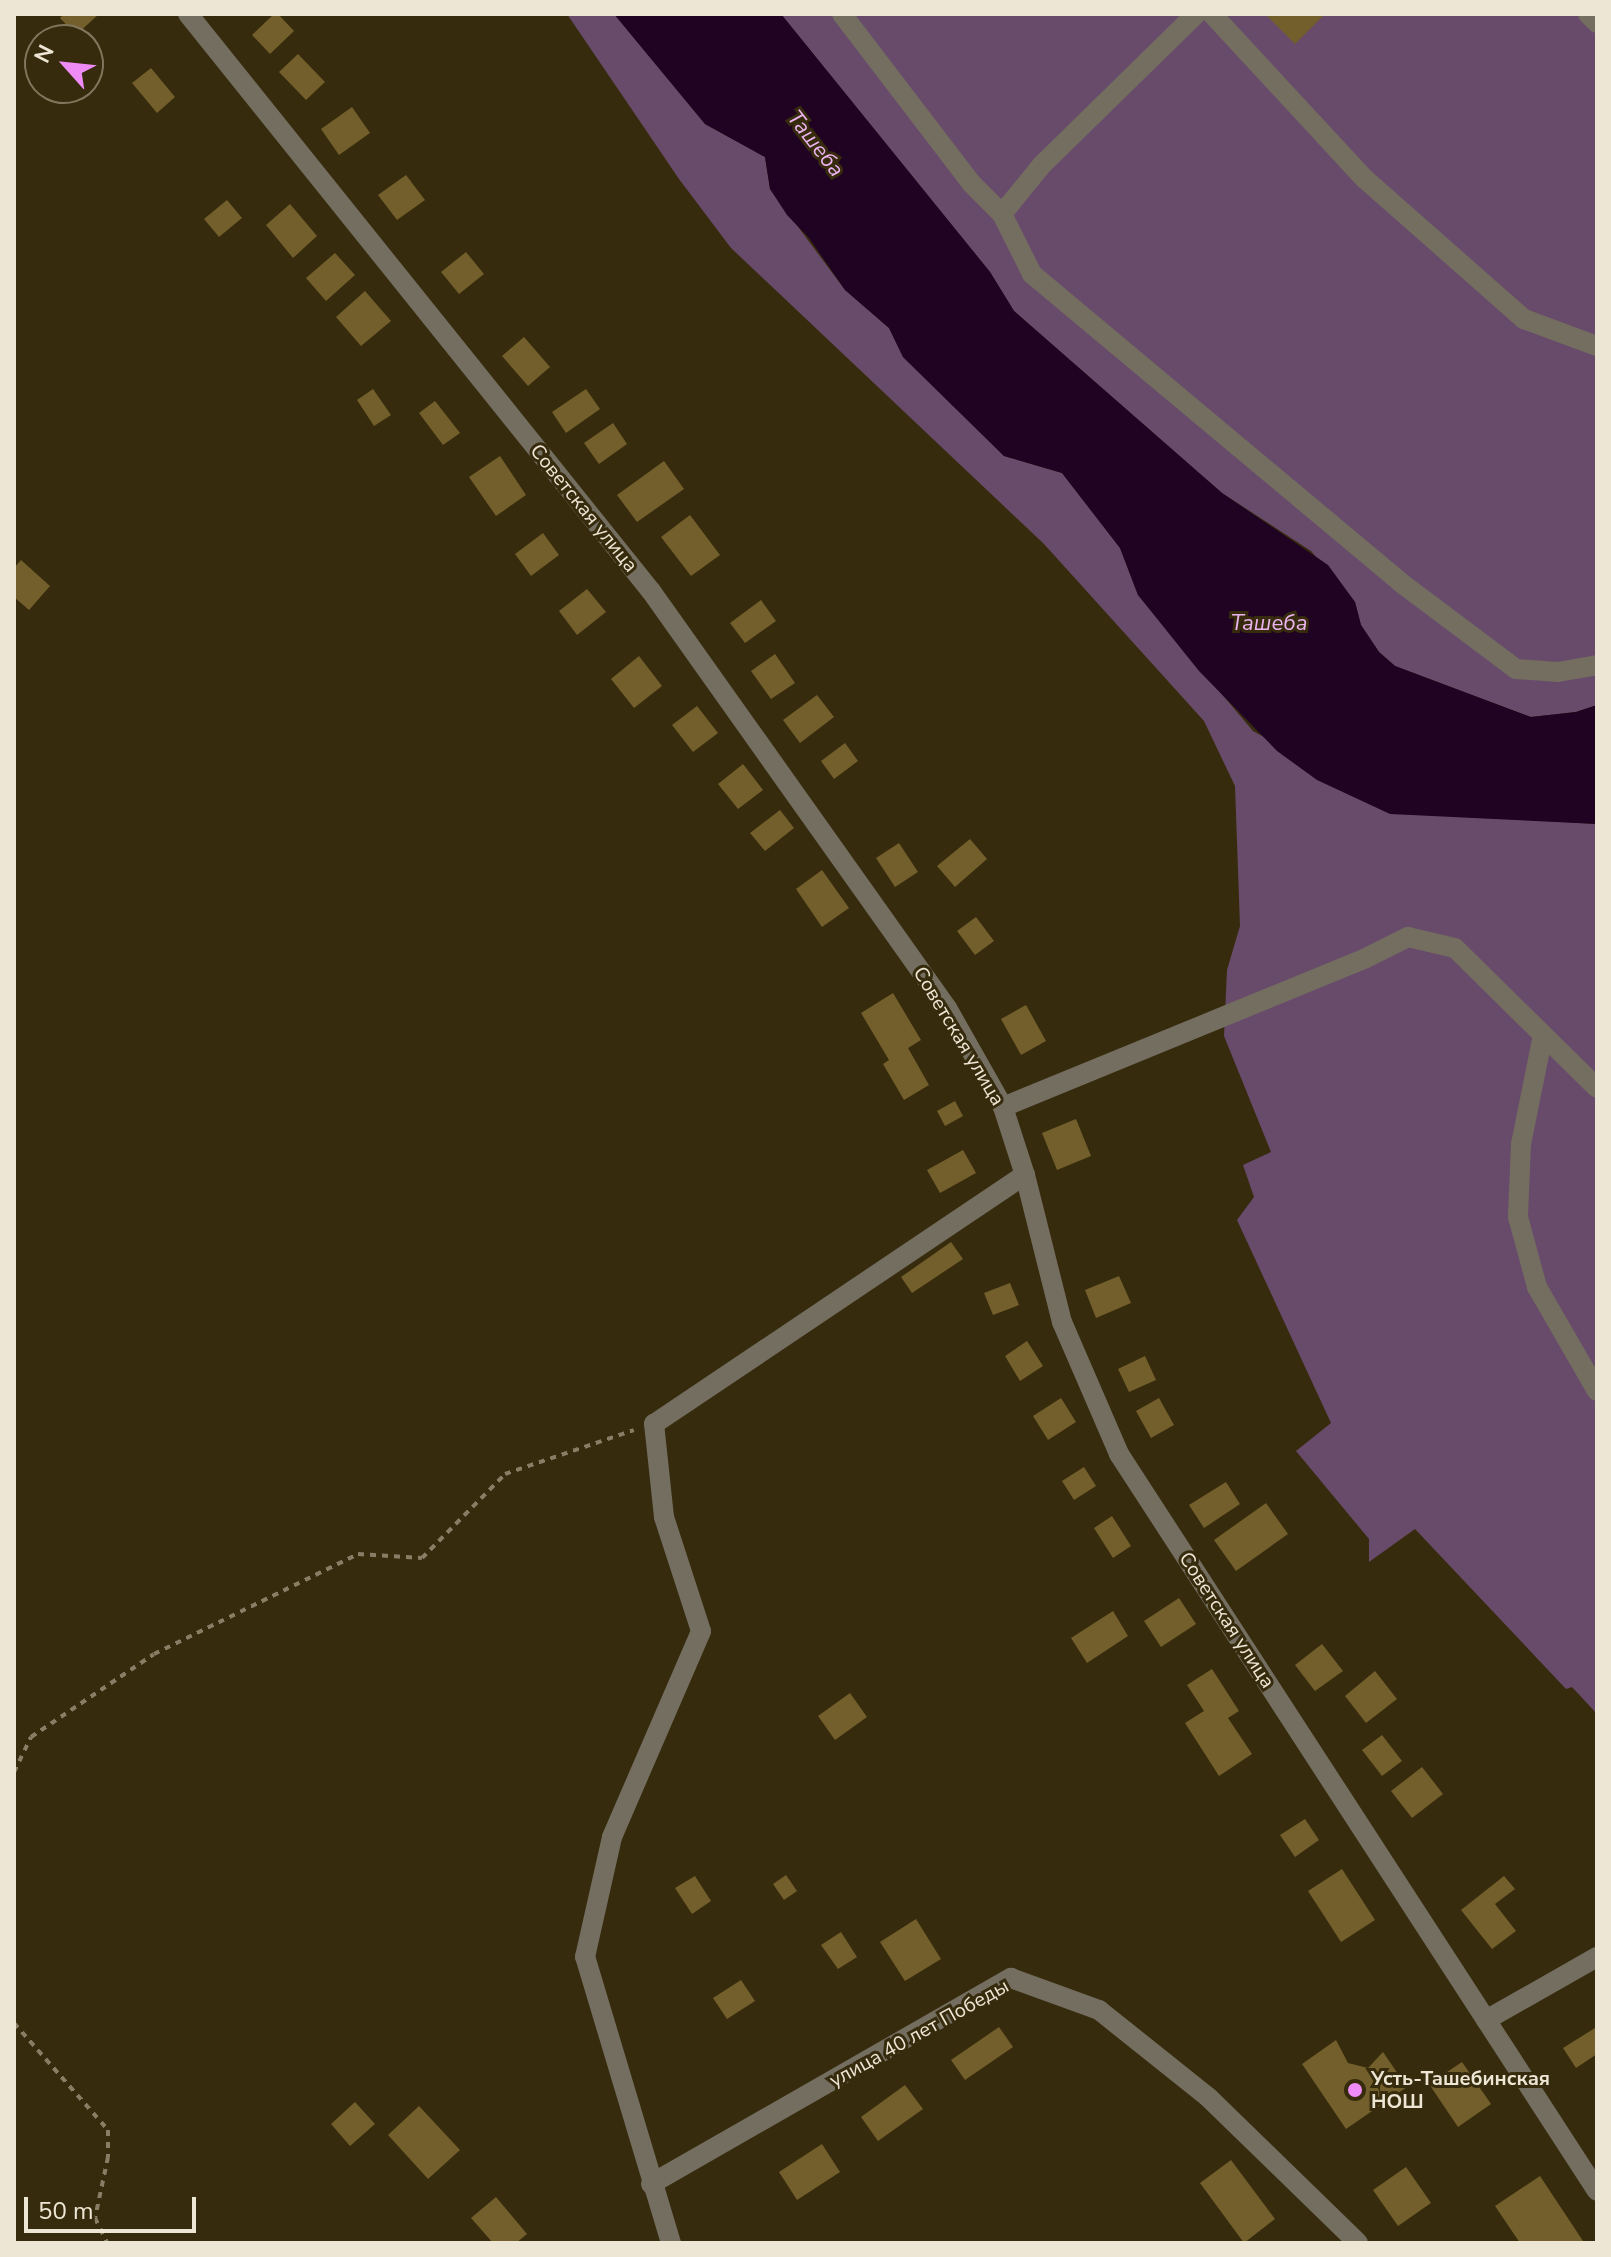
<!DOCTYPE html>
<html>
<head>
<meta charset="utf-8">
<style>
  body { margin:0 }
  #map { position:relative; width:1611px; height:2257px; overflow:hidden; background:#372b0d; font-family:"Nunito Sans",sans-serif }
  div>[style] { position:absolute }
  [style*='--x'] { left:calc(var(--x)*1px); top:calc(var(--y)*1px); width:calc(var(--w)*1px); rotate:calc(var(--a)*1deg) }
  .green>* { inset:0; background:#684b6a }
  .water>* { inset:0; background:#200223 }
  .building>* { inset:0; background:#735f2b }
  .path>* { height:4px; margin-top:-2px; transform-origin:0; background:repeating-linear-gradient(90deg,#887e66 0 6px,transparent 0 12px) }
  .minor>* { height:20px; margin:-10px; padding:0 10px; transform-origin:10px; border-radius:10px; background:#736e60 }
  .dots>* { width:22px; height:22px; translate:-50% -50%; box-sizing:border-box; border:4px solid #372b0d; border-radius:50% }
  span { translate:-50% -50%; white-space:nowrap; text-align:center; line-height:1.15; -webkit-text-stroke:6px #372b0d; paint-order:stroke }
  .street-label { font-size:20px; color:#eee6d5 }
  .poi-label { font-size:20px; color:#eee6d5; font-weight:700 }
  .left { translate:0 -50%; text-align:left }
  .water-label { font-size:22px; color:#ecb3f1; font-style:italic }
  .frame { position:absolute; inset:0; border:16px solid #eee6d5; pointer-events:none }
  .north { position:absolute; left:24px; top:24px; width:80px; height:80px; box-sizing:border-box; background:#372b0d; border:2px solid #80765d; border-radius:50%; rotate:297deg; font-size:22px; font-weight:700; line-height:32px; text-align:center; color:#eee6d5 }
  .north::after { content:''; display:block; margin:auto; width:28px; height:36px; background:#ee8bf7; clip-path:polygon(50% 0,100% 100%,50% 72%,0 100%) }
  .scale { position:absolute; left:24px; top:2197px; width:172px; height:36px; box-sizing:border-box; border:4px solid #eee6d5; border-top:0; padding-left:10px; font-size:24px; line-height:28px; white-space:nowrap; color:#eee6d5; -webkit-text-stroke:6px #372b0d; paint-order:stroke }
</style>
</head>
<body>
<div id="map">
  <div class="green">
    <div style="clip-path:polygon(567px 14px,614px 14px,705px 124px,765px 157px,770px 189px,845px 290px,889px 328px,903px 357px,1004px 456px,1062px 473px,1120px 548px,1138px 595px,1253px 731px,1403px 813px,1597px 824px,1597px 1714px,1572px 1687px,1566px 1689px,1415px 1529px,1369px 1562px,1369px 1539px,1296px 1451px,1331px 1423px,1237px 1220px,1254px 1197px,1243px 1165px,1271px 1152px,1224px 1036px,1227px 970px,1240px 926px,1235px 786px,1204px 721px,1044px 544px,731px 248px,679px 179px)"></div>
    <div style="clip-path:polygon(781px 14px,1597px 14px,1597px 705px,1576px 712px,1531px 717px,1395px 666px,1379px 652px,1361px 625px,1355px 602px,1311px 551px,1222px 493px,1014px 311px,990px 272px)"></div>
  </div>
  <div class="water">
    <div style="clip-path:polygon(614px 14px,781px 14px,990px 272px,1014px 311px,1222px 493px,1328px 565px,1355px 602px,1361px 625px,1379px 652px,1395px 666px,1531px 717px,1576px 712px,1597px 705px,1597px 824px,1390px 814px,1317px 780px,1277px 751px,1199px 671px,1138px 595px,1120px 548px,1062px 473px,1004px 456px,903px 357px,889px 328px,845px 290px,809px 238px,787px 215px,770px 189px,765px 157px,705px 124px)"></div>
  </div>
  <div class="building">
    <div style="clip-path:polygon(64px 14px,99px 14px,76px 35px,60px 18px)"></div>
    <div style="clip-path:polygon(274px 14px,278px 14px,294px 31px,270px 54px,252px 35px)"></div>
    <div style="clip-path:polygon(1265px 14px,1325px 14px,1295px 44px)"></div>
    <div style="clip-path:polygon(298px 54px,325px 82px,306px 100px,279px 72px)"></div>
    <div style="clip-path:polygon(151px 68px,175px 97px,157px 113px,132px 83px)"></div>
    <div style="clip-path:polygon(352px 107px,370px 133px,339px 155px,321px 129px)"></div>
    <div style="clip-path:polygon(406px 175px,425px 200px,397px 220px,378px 195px)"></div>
    <div style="clip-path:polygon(227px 200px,242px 218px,219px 237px,204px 219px)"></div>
    <div style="clip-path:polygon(290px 204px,317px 236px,293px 258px,266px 225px)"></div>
    <div style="clip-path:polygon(466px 252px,484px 274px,459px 294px,441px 272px)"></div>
    <div style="clip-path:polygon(335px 253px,355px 275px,326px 301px,306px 278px)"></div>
    <div style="clip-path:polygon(365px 291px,391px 321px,361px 346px,336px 317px)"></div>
    <div style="clip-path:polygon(524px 337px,550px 367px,528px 386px,502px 356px)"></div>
    <div style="clip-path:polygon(373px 389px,391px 415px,374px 426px,357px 400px)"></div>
    <div style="clip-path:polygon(586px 389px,600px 409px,566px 433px,552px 412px)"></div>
    <div style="clip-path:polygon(435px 401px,460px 433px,443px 445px,419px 413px)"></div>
    <div style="clip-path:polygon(613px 423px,627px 444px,599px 464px,584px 443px)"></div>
    <div style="clip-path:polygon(500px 456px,526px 495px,496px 516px,469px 477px)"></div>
    <div style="clip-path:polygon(664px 461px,684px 489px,637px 522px,617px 495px)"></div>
    <div style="clip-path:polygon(690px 515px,720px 555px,691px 576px,661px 537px)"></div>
    <div style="clip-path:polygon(543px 533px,559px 555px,531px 576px,515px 554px)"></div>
    <div style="clip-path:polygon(21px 560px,50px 586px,29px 610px,14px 597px,14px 568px)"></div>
    <div style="clip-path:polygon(587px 589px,606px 612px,577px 635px,559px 611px)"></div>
    <div style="clip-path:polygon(761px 600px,776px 621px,745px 643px,730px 623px)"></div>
    <div style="clip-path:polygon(775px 654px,795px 683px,771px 699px,751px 671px)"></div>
    <div style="clip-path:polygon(639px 656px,662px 686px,634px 708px,611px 679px)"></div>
    <div style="clip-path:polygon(817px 695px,834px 717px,800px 743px,783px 720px)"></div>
    <div style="clip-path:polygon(697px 706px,718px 733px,693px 752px,672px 725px)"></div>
    <div style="clip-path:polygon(845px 743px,858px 761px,834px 779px,821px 761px)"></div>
    <div style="clip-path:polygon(743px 764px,763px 790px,738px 809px,718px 784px)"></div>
    <div style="clip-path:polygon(780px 810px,794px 828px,765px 851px,750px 833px)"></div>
    <div style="clip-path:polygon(970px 839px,987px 859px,955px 887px,937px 866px)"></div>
    <div style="clip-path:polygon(899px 843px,918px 872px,895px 887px,876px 858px)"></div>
    <div style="clip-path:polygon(822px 870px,849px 908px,822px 927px,796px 889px)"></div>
    <div style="clip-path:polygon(976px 917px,994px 941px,975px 955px,957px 931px)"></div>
    <div style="clip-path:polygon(893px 993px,921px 1040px,908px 1048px,929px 1085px,904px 1100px,883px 1064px,889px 1060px,861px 1013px)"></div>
    <div style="clip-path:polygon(1026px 1005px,1046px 1041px,1021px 1055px,1001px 1019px)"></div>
    <div style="clip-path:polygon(955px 1101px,963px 1116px,945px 1126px,937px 1111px)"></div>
    <div style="clip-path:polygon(1076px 1119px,1091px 1156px,1057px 1170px,1042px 1133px)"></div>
    <div style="clip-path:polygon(963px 1150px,976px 1173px,940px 1193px,927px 1170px)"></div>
    <div style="clip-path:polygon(951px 1242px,963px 1259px,912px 1293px,901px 1277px)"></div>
    <div style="clip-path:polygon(1119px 1276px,1131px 1303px,1096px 1318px,1085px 1290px)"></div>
    <div style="clip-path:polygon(1010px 1283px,1019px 1305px,993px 1315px,984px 1293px)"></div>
    <div style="clip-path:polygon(1027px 1341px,1043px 1366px,1020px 1381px,1005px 1356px)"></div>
    <div style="clip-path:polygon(1145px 1356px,1156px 1380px,1129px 1392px,1118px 1369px)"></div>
    <div style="clip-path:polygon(1061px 1398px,1076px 1422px,1048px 1440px,1033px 1416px)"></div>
    <div style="clip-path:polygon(1159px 1398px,1174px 1425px,1151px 1438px,1136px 1411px)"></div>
    <div style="clip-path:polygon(1084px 1467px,1096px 1486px,1074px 1500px,1062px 1481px)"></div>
    <div style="clip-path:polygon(1226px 1482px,1240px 1504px,1204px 1528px,1189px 1505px)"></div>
    <div style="clip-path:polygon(1266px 1503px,1288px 1534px,1236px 1571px,1214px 1540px)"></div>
    <div style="clip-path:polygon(1112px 1516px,1131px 1546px,1113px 1558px,1094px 1528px)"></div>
    <div style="clip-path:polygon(1179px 1598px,1196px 1624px,1161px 1647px,1144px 1621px)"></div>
    <div style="clip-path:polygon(1113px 1611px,1128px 1636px,1087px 1663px,1071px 1638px)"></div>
    <div style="clip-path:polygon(1322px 1644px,1343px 1671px,1315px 1691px,1295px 1665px)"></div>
    <div style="clip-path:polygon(1212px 1669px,1239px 1711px,1228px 1718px,1252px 1754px,1219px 1776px,1185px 1723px,1204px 1711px,1187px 1685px)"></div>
    <div style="clip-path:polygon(1375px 1671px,1397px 1699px,1366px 1723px,1345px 1696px)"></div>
    <div style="clip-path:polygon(850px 1693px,867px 1717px,835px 1740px,818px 1716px)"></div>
    <div style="clip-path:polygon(1382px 1735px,1402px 1761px,1382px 1776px,1362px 1750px)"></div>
    <div style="clip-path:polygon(1422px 1767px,1443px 1794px,1412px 1818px,1391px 1791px)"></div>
    <div style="clip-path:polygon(1305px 1819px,1319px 1840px,1295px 1857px,1280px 1835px)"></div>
    <div style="clip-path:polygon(1342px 1869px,1375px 1920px,1341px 1942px,1308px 1891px)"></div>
    <div style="clip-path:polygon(786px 1875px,797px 1891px,784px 1900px,773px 1884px)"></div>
    <div style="clip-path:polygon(695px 1876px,711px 1901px,692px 1914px,675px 1888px)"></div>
    <div style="clip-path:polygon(1504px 1876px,1515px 1889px,1495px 1904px,1516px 1931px,1492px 1949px,1461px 1910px)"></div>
    <div style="clip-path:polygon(916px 1919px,941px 1959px,905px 1981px,880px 1942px)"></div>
    <div style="clip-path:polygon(841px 1932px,857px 1957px,838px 1969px,821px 1945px)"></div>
    <div style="clip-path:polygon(741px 1980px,755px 2001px,727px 2019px,713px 1998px)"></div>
    <div style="clip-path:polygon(999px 2027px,1013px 2047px,965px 2080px,951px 2060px)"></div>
    <div style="clip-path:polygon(1595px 2028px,1597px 2054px,1576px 2068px,1563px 2048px)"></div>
    <div style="clip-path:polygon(1336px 2040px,1348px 2063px,1368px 2068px,1383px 2052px,1407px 2087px,1346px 2129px,1302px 2064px)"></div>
    <div style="clip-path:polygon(1462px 2062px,1491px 2104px,1458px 2127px,1429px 2084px)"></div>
    <div style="clip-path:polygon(905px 2085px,923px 2109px,878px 2141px,861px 2117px)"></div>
    <div style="clip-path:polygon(355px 2102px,375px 2124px,350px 2146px,331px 2124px)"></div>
    <div style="clip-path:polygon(419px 2106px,460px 2150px,428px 2179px,388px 2135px)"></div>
    <div style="clip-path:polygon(822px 2144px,840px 2172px,797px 2200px,779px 2172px)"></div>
    <div style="clip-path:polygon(1231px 2160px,1275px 2219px,1244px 2243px,1200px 2183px)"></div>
    <div style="clip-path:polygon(1406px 2167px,1431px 2203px,1398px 2226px,1373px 2190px)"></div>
    <div style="clip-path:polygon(1540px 2176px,1583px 2241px,1580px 2243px,1520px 2243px,1495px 2206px)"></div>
    <div style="clip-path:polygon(496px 2197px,527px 2234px,516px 2243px,493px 2243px,471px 2218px)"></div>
  </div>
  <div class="path">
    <div style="--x:14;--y:1772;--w:39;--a:-64"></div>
    <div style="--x:31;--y:1737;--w:148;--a:-34"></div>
    <div style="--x:154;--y:1654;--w:227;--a:-26.1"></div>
    <div style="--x:358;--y:1554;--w:64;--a:3.6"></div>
    <div style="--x:422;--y:1558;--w:118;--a:-45.3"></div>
    <div style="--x:505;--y:1474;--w:136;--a:-18.8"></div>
    <div style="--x:14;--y:2023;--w:142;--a:48.7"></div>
    <div style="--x:108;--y:2130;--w:27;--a:90"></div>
    <div style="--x:108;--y:2157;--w:62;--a:102"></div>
    <div style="--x:95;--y:2218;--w:28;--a:64"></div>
  </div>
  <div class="minor">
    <div style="--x:188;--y:14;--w:740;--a:51.26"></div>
    <div style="--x:651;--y:591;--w:511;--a:54.63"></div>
    <div style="--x:947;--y:1008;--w:114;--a:60.5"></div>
    <div style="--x:1003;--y:1107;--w:71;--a:72.1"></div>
    <div style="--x:1025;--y:1175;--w:152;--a:75.9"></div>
    <div style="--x:1062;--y:1322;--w:144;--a:66.6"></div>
    <div style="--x:1119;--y:1454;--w:878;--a:57.03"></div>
    <div style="--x:842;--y:14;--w:213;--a:52.6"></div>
    <div style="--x:971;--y:183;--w:44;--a:45"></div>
    <div style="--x:1196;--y:14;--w:217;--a:135.6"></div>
    <div style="--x:1041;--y:166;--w:62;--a:129.1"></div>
    <div style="--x:1002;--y:214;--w:67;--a:63.4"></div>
    <div style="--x:1032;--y:274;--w:480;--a:39.9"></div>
    <div style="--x:1400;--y:582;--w:145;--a:36.9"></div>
    <div style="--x:1516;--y:669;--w:42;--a:4.1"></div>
    <div style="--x:1558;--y:672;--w:40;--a:-10"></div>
    <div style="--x:1212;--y:14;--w:225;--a:47.2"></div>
    <div style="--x:1365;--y:179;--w:212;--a:41.4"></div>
    <div style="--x:1524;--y:319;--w:78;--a:20.3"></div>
    <div style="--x:1588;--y:14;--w:13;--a:45"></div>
    <div style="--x:1543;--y:1035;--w:111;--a:101.4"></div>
    <div style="--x:1521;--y:1144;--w:73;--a:92.4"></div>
    <div style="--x:1518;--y:1217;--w:73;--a:74.8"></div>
    <div style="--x:1537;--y:1287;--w:120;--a:60"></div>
    <div style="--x:1003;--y:1107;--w:392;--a:-22.3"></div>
    <div style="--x:1366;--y:958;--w:47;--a:-26.6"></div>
    <div style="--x:1408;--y:937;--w:48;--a:13.2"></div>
    <div style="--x:1455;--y:948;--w:199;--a:44.6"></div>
    <div style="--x:1486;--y:2020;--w:128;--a:-29.6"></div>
    <div style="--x:651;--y:2184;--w:415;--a:-29.8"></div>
    <div style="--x:1011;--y:1978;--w:94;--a:20"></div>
    <div style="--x:1099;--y:2010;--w:139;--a:38.6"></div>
    <div style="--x:1208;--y:2097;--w:209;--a:44.2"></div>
    <div style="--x:671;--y:2243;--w:299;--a:-106.7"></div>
    <div style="--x:585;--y:1957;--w:123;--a:-77.3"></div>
    <div style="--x:612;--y:1837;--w:224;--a:-66.6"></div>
    <div style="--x:701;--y:1631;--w:120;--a:-108"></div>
    <div style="--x:664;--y:1517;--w:94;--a:-96.1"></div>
    <div style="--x:654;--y:1424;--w:447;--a:-33.9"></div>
  </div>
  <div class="dots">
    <div style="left:1355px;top:2090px;background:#ee8bf7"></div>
  </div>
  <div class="street-label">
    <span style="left:584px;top:508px;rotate:51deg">Советская улица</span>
    <span style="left:959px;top:1036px;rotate:59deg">Советская улица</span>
    <span style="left:1227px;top:1620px;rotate:57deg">Советская улица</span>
    <span style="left:919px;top:2033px;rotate:-29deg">улица 40 лет Победы</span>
  </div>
  <div class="poi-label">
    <span class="left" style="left:1371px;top:2090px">Усть-Ташебинская<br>НОШ</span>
  </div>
  <div class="water-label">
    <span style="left:815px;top:144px;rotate:52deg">Ташеба</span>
    <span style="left:1269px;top:624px">Ташеба</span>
  </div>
  <div class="frame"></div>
  <div class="north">N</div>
  <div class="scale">50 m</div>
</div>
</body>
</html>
